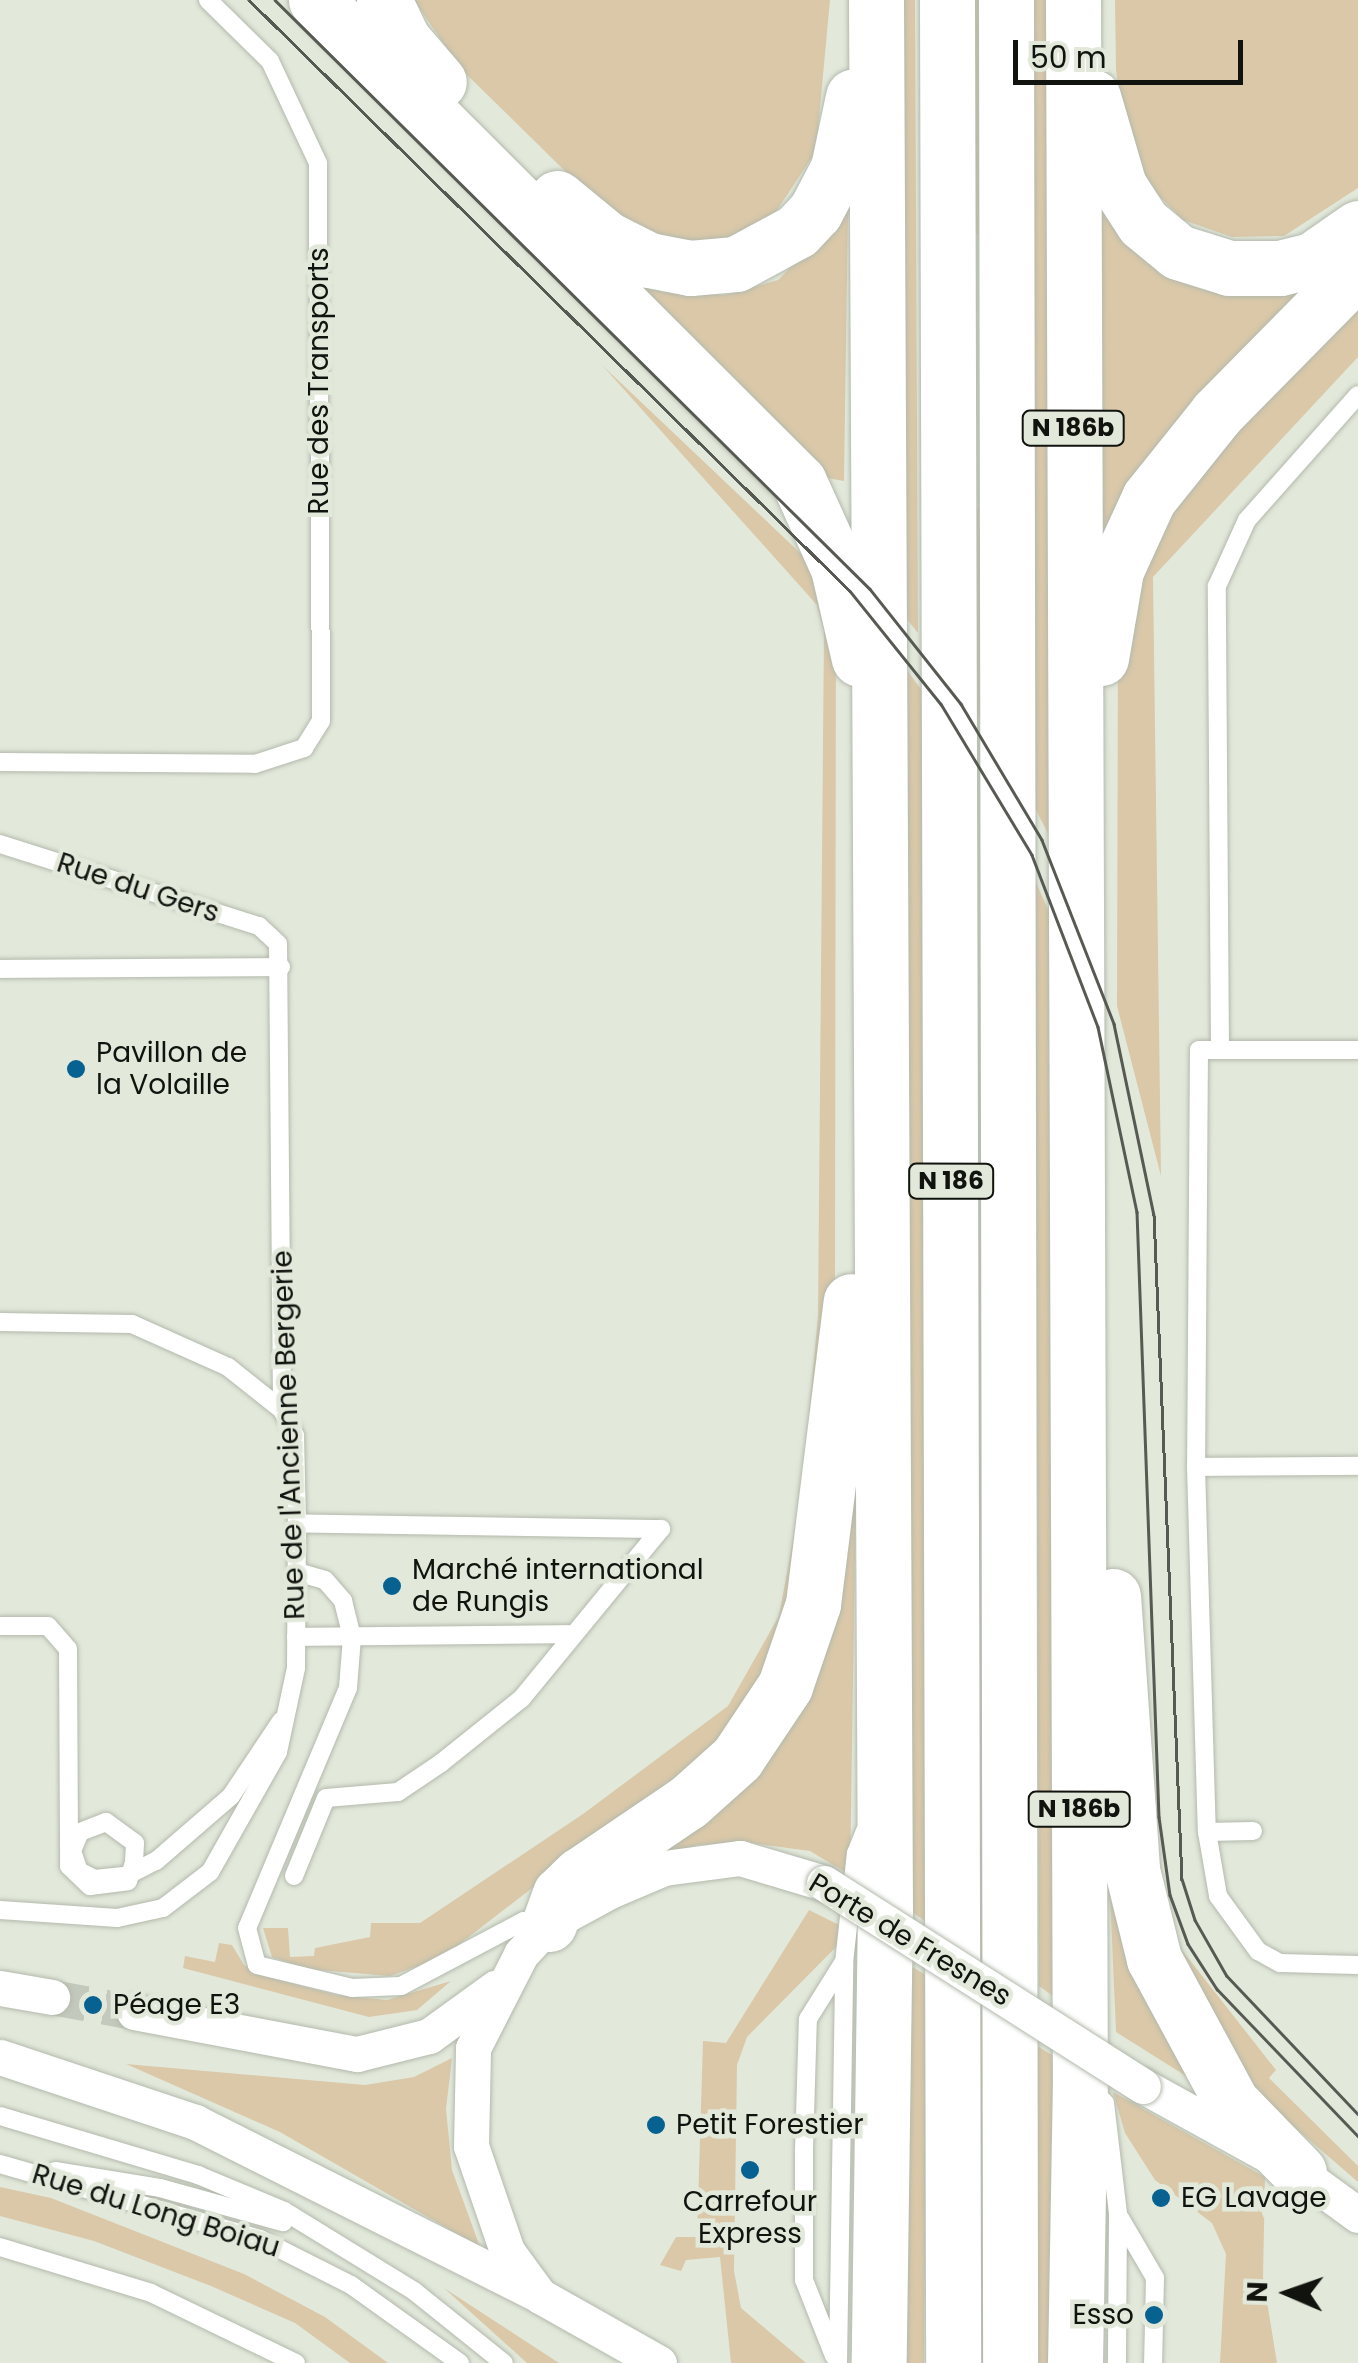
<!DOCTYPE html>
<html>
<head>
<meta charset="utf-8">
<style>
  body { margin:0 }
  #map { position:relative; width:1358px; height:2363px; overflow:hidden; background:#e2e9db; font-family:Poppins,sans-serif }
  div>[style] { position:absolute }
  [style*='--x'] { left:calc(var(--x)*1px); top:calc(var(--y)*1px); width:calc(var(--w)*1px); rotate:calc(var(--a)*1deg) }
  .green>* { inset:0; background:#dac8a9 }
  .minor-tunnel>* { height:35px; margin-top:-17.5px; transform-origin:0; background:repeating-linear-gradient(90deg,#c3c9bc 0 35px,transparent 0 53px) }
  .roads { filter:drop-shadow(0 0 2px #b3b9ac) drop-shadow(0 0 2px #b3b9ac) }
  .service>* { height:18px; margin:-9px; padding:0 9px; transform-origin:9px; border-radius:9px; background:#fff }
  .minor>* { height:35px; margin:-17.5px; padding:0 17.5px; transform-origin:17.5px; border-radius:17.5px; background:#fff }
  .trunk>* { height:55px; margin:-27.5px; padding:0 27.5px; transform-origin:27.5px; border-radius:27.5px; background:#fff }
  .tram>* { height:2.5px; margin:-1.25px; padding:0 1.25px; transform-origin:1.25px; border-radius:1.25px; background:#565a52 }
  .bridges { filter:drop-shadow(0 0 2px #b3b9ac) drop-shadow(0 0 2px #b3b9ac) }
  .minor-bridge>* { height:35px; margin:-17.5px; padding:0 17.5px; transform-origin:17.5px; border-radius:17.5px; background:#fff }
  .dots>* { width:28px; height:28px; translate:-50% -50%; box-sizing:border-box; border:5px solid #e2e9db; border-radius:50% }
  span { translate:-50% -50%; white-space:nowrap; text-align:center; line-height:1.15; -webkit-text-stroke:9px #e2e9db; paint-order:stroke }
  .shield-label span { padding:2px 8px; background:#e2e9db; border:2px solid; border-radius:8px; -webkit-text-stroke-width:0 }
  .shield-label { font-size:25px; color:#11130e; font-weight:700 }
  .street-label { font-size:28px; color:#11130e }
  .poi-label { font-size:28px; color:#11130e }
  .left { translate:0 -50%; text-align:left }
  .right { translate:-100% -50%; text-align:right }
  .north { position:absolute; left:1238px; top:2243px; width:100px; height:100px; -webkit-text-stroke:8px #e2e9db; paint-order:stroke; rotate:272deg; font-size:28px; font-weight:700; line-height:40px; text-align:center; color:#11130e }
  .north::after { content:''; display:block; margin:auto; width:35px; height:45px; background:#11130e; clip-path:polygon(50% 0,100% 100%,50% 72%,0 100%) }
  .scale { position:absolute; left:1013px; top:40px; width:230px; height:45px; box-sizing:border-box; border:5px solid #11130e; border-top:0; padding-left:12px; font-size:30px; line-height:35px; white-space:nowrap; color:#11130e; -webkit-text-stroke:8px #e2e9db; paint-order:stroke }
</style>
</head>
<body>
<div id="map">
  <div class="green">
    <div style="clip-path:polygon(414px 0,830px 0,816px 151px,764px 230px,688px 247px,619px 224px,460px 68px)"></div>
    <div style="clip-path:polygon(894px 0,915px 0,918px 633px,898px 608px)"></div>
    <div style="clip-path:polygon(965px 0,983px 0,985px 234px,966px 234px)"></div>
    <div style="clip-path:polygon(1030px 0,1054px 0,1054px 845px,1027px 793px)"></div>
    <div style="clip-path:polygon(1115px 0,1358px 0,1358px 188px,1284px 236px,1232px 237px,1183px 220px,1155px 192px,1128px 146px,1116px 71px)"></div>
    <div style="clip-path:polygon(1100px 209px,1110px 209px,1120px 226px,1339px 262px,1114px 531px,1101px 527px)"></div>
    <div style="clip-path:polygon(848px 210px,844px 481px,804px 474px,600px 264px,663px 292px,725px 295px,778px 280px)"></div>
    <div style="clip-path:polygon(1358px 303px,1358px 357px,1153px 577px,1161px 1176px,1117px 1006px,1118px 634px,1155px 520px)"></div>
    <div style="clip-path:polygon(602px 365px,836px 587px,835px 1289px,789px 1623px,760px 1690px,714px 1747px,443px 1957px,390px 1976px,307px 1969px,272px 1957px,263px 1928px,288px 1928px,290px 1957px,314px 1956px,315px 1948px,370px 1937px,371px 1923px,420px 1923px,583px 1814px,728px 1706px,779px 1616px,802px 1491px,818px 1316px,824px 630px,817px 605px)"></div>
    <div style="clip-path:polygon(985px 507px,984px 724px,967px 698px,966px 509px)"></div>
    <div style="clip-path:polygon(904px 666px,925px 695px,925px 1921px,906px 1908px)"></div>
    <div style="clip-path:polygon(1035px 880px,1056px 928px,1060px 2001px,1039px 1986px)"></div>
    <div style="clip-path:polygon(857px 1424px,850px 1875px,810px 1851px,743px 1842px,697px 1845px,627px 1873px,769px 1740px)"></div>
    <div style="clip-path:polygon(1105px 1778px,1213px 2093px,1116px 2032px)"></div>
    <div style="clip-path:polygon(809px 1910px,845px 1928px,837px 1946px,747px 2037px,737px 2065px,734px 2271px,741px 2308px,806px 2363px,731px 2363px,720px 2257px,686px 2260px,681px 2271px,660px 2265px,676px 2237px,697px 2237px,703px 2041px,726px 2043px)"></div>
    <div style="clip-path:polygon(1170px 1935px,1276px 2070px,1269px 2078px,1358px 2166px,1358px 2182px,1219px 2062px)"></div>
    <div style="clip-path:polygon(219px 1943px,232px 1945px,244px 1965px,264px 1976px,336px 1995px,387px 2000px,451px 1981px,417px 2010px,369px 2017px,183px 1968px,185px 1956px,215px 1962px)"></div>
    <div style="clip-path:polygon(906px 1963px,927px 1976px,924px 2363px,900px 2363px)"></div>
    <div style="clip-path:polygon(1037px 2046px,1062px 2061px,1054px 2363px,1033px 2363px)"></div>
    <div style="clip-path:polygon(452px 2058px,446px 2109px,452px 2170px,480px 2247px,280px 2132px,126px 2064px,365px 2085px,414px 2077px)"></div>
    <div style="clip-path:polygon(1113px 2092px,1265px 2177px,1263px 2277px,1277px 2363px,1220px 2363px,1226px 2254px,1212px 2223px,1155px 2180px,1125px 2133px)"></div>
    <div style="clip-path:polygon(0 2187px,51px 2198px,244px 2274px,325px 2317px,388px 2363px,350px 2363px,295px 2323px,211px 2286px,94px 2241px,0 2216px)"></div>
    <div style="clip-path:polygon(444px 2288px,559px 2363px,527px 2363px)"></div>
  </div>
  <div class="minor-tunnel">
    <div style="--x:52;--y:1997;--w:83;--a:10.4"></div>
  </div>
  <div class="roads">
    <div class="service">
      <div style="--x:0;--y:762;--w:255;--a:0.4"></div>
      <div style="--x:255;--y:764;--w:52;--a:-18.1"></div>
      <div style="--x:304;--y:748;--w:32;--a:-58"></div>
      <div style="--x:321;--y:721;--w:558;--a:-90.31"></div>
      <div style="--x:318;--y:163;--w:113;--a:-115.2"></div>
      <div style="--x:270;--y:61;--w:87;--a:-135.5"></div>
      <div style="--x:0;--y:844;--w:272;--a:17.6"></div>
      <div style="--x:259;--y:926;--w:26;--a:43"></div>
      <div style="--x:278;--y:944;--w:466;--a:89.5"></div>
      <div style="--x:282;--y:1410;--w:29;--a:63"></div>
      <div style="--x:295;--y:1436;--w:87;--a:88.7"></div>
      <div style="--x:297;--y:1523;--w:145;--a:90.4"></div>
      <div style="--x:296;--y:1668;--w:86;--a:102.1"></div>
      <div style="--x:278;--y:1752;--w:138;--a:119.5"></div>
      <div style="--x:210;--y:1872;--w:59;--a:142.5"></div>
      <div style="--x:163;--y:1908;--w:47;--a:167.7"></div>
      <div style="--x:117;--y:1918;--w:117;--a:-176.1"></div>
      <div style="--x:0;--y:969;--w:281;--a:-0.4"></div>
      <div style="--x:1220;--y:1050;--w:464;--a:-90.4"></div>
      <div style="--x:1217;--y:586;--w:72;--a:-65.6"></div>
      <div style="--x:1247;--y:520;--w:167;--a:-48.4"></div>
      <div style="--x:1358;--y:1050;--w:159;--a:180"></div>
      <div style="--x:1199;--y:1050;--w:417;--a:90.4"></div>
      <div style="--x:1196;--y:1467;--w:365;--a:88.3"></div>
      <div style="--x:1207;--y:1832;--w:65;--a:80.2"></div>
      <div style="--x:1218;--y:1896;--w:68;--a:54"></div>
      <div style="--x:1258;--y:1951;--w:25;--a:29"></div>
      <div style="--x:1280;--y:1963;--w:78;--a:1.5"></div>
      <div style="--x:0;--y:1322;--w:132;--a:0.9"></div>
      <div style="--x:132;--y:1324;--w:105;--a:24.1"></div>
      <div style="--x:228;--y:1367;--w:69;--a:38.5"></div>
      <div style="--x:1196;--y:1467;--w:162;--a:-0.4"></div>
      <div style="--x:297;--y:1572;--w:29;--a:16"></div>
      <div style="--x:325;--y:1580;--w:28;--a:49"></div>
      <div style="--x:343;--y:1601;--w:37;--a:76"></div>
      <div style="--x:352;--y:1637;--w:51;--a:94.5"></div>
      <div style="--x:348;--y:1688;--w:260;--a:112.8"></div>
      <div style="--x:247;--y:1928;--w:38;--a:75"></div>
      <div style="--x:257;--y:1965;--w:98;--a:13.6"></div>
      <div style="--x:352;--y:1988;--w:49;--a:-2.3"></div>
      <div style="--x:401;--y:1986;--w:139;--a:-27.9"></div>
      <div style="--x:524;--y:1921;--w:19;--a:6"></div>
      <div style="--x:0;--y:1626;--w:48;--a:0"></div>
      <div style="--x:48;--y:1626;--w:30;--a:49"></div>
      <div style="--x:68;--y:1649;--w:217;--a:89.7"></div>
      <div style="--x:69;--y:1866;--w:29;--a:44"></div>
      <div style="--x:90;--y:1886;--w:38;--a:-7"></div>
      <div style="--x:128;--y:1881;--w:20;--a:-72"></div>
      <div style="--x:134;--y:1862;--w:19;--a:-87"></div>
      <div style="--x:135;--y:1843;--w:36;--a:-144"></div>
      <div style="--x:106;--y:1822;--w:28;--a:159"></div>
      <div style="--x:80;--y:1832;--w:21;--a:113"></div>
      <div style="--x:72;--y:1851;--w:21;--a:71"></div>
      <div style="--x:79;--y:1871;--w:18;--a:27"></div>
      <div style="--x:95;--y:1879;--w:31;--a:-6"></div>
      <div style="--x:126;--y:1876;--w:34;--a:-27"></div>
      <div style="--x:156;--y:1861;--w:99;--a:-40.9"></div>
      <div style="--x:231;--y:1796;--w:90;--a:-56.3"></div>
      <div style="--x:296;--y:1637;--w:278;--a:-0.6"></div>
      <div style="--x:1207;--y:1832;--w:46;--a:-1.2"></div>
      <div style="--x:294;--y:1876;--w:84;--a:-67.7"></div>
      <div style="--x:326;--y:1798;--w:72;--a:-4.8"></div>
      <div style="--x:398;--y:1792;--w:52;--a:-34"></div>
      <div style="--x:441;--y:1763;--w:104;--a:-38.7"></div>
      <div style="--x:522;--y:1698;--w:219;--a:-50.6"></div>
      <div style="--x:661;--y:1529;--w:364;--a:-179.1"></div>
      <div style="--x:1099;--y:2097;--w:8;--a:45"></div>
      <div style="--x:1105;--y:2103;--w:112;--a:83.3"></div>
      <div style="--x:1118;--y:2214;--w:149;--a:90.4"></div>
      <div style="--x:0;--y:2116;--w:207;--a:16.6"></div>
      <div style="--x:198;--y:2175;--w:93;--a:22.7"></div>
      <div style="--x:284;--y:2211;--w:153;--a:31.6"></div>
      <div style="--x:414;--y:2291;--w:115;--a:38.7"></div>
      <div style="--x:0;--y:2164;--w:271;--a:16.1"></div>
      <div style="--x:260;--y:2239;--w:102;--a:26.8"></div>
      <div style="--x:351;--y:2285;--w:134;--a:35.6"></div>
      <div style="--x:55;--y:2171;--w:106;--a:9.2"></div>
      <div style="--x:160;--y:2188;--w:128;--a:15.5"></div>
      <div style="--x:1120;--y:2218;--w:69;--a:59.7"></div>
      <div style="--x:1155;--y:2278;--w:85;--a:91.3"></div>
      <div style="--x:0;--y:2247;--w:158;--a:16.9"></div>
      <div style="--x:151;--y:2293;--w:161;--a:25.8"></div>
      <div style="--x:834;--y:2356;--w:82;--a:-111.5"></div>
      <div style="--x:804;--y:2280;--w:130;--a:-90"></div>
      <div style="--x:804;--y:2150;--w:131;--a:-88.3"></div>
      <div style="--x:808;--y:2019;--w:66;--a:-58"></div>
      <div style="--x:838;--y:2363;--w:400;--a:-89.1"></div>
      <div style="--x:844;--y:1963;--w:111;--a:-83.8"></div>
      <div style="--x:856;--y:1853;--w:24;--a:-68"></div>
    </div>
    <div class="minor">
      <div style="--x:0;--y:1988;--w:53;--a:9.8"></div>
      <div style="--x:134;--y:2012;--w:227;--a:10.7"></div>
      <div style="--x:357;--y:2054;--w:74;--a:-14"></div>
      <div style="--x:429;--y:2036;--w:82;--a:-36"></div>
      <div style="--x:0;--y:2057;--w:206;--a:18.4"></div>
      <div style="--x:195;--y:2122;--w:383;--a:26.7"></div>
      <div style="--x:1143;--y:2086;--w:178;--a:28.9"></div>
      <div style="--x:1299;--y:2172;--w:73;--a:36.1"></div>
      <div style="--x:659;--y:2363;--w:137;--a:-150.6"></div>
      <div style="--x:540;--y:2296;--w:56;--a:-126.3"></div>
      <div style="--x:507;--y:2251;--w:111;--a:-108.9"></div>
      <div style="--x:471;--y:2146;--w:98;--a:-88.8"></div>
      <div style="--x:473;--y:2048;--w:106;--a:-62.9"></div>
      <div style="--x:521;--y:1954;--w:41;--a:-47"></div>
      <div style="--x:549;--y:1924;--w:69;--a:-28.4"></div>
      <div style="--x:610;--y:1891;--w:59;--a:-23.1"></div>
      <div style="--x:664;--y:1868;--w:77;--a:-7.5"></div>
      <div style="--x:740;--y:1858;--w:88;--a:16.6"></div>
    </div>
    <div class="trunk">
      <div style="--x:316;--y:0;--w:682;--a:44.94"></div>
      <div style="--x:799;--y:482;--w:94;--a:65.6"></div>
      <div style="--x:838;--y:568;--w:93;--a:77"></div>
      <div style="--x:384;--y:0;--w:44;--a:64.6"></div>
      <div style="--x:403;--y:40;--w:55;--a:49.4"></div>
      <div style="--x:876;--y:0;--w:1908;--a:89.73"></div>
      <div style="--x:885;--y:1908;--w:455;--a:90.8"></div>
      <div style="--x:947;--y:0;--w:2363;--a:89.85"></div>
      <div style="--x:1006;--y:0;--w:2363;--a:89.9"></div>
      <div style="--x:1073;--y:0;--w:2078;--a:89.81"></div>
      <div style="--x:1080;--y:2078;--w:285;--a:91"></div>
      <div style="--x:1093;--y:97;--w:93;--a:73.7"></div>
      <div style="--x:1119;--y:186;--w:44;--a:57"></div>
      <div style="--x:1143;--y:223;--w:45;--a:39.6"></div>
      <div style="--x:1178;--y:252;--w:53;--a:17.4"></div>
      <div style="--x:1229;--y:268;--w:51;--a:0"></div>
      <div style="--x:1280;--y:268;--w:33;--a:-14"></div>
      <div style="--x:1312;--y:260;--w:56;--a:-34.8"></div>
      <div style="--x:557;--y:198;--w:65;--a:39.4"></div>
      <div style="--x:607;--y:239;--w:47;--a:26.6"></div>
      <div style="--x:649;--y:260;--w:42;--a:11"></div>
      <div style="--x:690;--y:268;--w:46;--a:-5"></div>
      <div style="--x:736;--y:264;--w:69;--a:-28.4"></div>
      <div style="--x:797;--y:231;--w:26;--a:-47"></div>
      <div style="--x:815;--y:212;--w:50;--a:-62.4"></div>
      <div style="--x:838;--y:168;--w:73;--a:-78.1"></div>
      <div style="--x:1101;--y:658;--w:89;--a:-80.3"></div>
      <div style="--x:1116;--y:570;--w:79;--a:-65.4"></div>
      <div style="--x:1149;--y:498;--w:109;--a:-51.3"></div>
      <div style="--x:1217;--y:413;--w:201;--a:-45.4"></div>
      <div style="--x:1113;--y:1596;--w:275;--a:86"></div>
      <div style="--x:1132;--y:1870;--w:92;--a:76.1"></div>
      <div style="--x:1154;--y:1959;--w:164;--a:61.6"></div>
      <div style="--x:1232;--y:2103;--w:96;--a:45.8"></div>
      <div style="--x:549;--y:1924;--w:32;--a:-70"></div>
      <div style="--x:560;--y:1894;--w:28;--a:-44"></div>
      <div style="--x:580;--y:1875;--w:130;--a:-34.1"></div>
      <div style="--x:688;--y:1802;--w:66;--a:-41.9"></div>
      <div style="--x:737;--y:1758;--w:87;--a:-56.3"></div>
      <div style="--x:785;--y:1686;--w:87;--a:-71.1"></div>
      <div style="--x:813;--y:1604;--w:305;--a:-82.9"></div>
    </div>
  </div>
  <div class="tram">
    <div style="--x:249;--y:0;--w:843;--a:44.52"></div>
    <div style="--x:850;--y:591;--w:145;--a:51.2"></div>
    <div style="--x:941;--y:704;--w:176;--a:58.9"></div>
    <div style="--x:1032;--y:855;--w:184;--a:69"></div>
    <div style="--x:1098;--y:1027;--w:189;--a:78.1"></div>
    <div style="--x:1137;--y:1212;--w:605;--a:87.92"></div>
    <div style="--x:1159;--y:1817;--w:79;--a:82"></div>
    <div style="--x:1170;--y:1895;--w:52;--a:69.8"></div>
    <div style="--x:1188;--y:1944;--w:54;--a:57.2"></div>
    <div style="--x:1217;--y:1989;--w:204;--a:46.2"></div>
    <div style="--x:275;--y:0;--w:837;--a:44.71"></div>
    <div style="--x:870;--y:589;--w:147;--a:51.6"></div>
    <div style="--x:961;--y:704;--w:158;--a:59.2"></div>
    <div style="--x:1042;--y:840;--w:198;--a:68.6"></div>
    <div style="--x:1114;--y:1024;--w:195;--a:78.2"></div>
    <div style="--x:1154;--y:1215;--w:665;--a:87.59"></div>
    <div style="--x:1182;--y:1879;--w:43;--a:72.4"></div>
    <div style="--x:1195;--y:1920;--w:64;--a:60.3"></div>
    <div style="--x:1227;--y:1976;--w:190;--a:46.5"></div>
  </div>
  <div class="bridges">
    <div class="minor-bridge">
      <div style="--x:824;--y:1883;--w:378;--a:32.5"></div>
    </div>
  </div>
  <div class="dots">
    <div style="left:76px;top:1069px;background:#076191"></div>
    <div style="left:392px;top:1586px;background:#076191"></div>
    <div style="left:93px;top:2005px;background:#076191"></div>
    <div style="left:656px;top:2125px;background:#076191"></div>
    <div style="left:750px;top:2170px;background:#076191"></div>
    <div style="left:1161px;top:2198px;background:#076191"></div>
    <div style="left:1154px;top:2315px;background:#076191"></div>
  </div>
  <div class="shield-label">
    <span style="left:1073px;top:428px">N 186b</span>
    <span style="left:951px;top:1181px">N 186</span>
    <span style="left:1079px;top:1809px">N 186b</span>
  </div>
  <div class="street-label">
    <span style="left:319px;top:381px;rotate:-90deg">Rue des Transports</span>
    <span style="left:138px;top:888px;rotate:18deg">Rue du Gers</span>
    <span style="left:289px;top:1435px;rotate:-92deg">Rue de l'Ancienne Bergerie</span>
    <span style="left:910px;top:1940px;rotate:31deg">Porte de Fresnes</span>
    <span style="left:156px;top:2211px;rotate:17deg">Rue du Long Boiau</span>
  </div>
  <div class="poi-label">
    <span class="left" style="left:96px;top:1069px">Pavillon de<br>la Volaille</span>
    <span class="left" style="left:412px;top:1586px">Marché international<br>de Rungis</span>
    <span class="left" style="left:113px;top:2005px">Péage E3</span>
    <span class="left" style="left:676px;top:2125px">Petit Forestier</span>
    <span class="left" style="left:1181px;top:2198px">EG Lavage</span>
    <span style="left:750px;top:2218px">Carrefour<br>Express</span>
    <span class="right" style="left:1134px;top:2315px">Esso</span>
  </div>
  <div class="north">N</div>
  <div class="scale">50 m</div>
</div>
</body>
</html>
